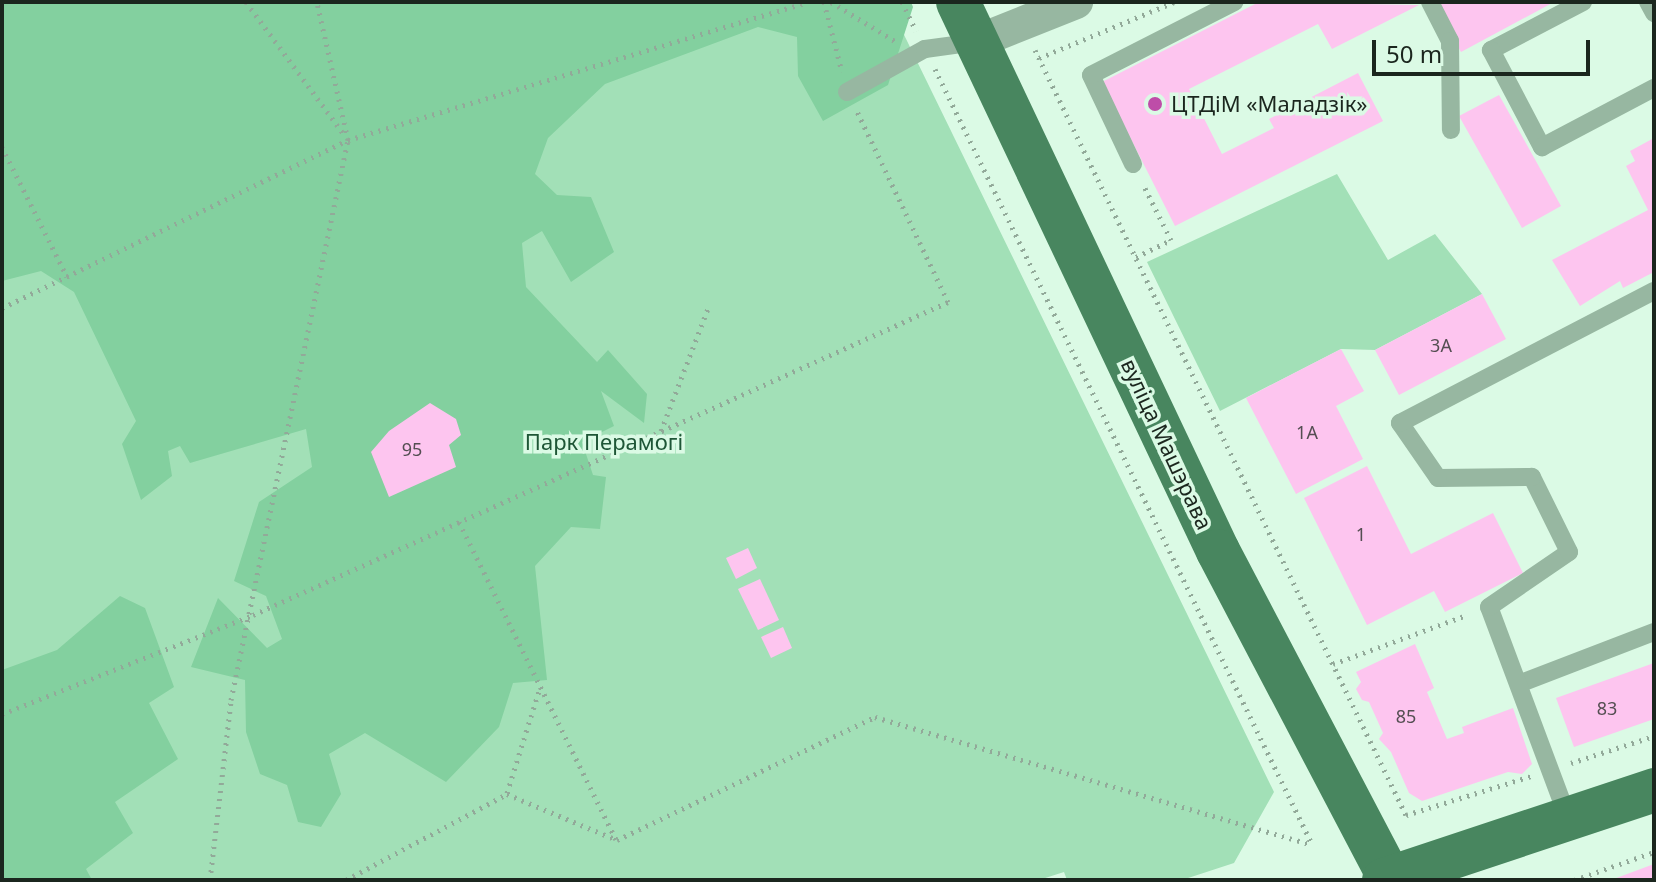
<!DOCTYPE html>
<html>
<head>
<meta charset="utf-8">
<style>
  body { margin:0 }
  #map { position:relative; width:1656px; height:882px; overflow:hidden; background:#dbfae5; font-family:"Noto Sans",sans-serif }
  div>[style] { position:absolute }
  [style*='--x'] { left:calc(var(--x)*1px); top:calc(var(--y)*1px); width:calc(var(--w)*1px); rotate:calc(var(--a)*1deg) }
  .green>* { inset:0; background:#a2e0b7 }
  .forest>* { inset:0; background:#83d09f }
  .building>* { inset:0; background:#fdc5ef }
  .path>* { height:5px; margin-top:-2.5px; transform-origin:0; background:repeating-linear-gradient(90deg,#92a999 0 2px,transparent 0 8px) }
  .service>* { height:18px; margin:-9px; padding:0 9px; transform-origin:9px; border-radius:9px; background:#97b7a1 }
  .minor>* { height:34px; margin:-17px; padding:0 17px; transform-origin:17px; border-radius:17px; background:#97b7a1 }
  .primary>* { height:44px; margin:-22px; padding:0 22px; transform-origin:22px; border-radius:22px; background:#48865f }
  .dots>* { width:22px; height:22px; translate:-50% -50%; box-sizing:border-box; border:4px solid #dbfae5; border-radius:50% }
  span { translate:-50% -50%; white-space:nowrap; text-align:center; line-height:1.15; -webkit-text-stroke:7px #dbfae5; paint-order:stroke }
  .number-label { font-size:18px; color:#544e52 }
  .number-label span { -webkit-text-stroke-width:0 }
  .poi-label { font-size:22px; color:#1b261e }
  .left { translate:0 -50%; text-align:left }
  .park-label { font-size:22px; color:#1e5636 }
  .street-label { font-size:22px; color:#1b261e }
  .frame { position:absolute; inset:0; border:4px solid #1b261e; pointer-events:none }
  .scale { position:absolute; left:1372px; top:40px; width:218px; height:36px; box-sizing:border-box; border:4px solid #1b261e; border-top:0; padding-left:10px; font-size:24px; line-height:28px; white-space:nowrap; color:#1b261e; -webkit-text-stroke:6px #dbfae5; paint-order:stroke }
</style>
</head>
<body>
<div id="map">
  <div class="green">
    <div style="clip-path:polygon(2px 2px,888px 2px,1274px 792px,1234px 863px,1182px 880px,1067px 880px,1064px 872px,1039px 880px,2px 880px)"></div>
    <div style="clip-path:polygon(1337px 174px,1388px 260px,1435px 234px,1482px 294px,1375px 350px,1341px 349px,1220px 411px,1147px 262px)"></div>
  </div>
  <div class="forest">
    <div style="clip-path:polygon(2px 2px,911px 2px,913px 7px,888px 85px,823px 121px,798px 76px,797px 37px,758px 27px,605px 84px,548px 138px,535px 174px,557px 195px,591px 197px,614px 252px,571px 282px,542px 231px,522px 243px,526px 287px,597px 362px,608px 350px,647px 394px,644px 423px,601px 391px,614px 426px,582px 442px,593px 475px,606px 477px,600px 529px,571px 527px,535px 566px,547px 680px,513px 683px,499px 727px,446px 782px,365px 733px,329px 754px,341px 794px,321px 827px,298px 822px,287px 785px,260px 774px,246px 732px,245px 680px,191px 667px,218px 598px,267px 648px,282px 639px,266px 596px,234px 581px,259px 502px,312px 467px,306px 429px,190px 463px,180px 446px,168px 451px,172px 476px,141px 500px,122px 444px,136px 421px,74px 292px,41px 271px,2px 281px)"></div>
    <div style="clip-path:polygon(120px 596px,145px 608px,174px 687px,149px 703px,178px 759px,115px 802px,133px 833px,86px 869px,92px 880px,2px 880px,2px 670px,57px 650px)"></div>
  </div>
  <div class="building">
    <div style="clip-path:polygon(1259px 2px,1419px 5px,1332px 49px,1318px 24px,1189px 89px,1222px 154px,1274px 128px,1269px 119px,1358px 73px,1383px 121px,1175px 226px,1102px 82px)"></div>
    <div style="clip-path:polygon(1433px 2px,1554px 2px,1461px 52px)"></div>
    <div style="clip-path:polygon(1499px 95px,1561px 206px,1522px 228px,1459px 116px)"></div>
    <div style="clip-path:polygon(1654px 138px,1654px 272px,1623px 288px,1620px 281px,1580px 306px,1552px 260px,1648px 210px,1626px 166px,1635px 161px,1630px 151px)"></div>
    <div style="clip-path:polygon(1482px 294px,1506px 339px,1399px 395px,1375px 350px)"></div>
    <div style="clip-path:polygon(1341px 349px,1364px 391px,1336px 406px,1363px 459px,1296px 494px,1246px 398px)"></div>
    <div style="clip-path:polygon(430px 403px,456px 419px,461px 435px,449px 445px,456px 467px,389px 497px,371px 452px,389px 431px)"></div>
    <div style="clip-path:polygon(1367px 466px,1411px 554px,1493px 513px,1523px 573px,1445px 612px,1434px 591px,1367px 625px,1304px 498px)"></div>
    <div style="clip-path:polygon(748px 548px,757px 568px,736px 579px,726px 558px)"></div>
    <div style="clip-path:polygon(760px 579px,779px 620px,758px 630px,738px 589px)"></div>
    <div style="clip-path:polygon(783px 627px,792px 648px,771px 658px,761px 637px)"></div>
    <div style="clip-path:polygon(1415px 644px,1434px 688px,1427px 692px,1447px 739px,1464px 733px,1462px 727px,1513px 708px,1532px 764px,1522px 774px,1508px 772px,1422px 801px,1409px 793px,1391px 752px,1379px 739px,1383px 733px,1369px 702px,1362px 700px,1356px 689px,1361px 682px,1356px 672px)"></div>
    <div style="clip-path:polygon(1654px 663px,1654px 719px,1574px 747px,1556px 698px)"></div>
    <div style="clip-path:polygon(1654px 864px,1654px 880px,1611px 880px)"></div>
  </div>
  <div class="path">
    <div style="--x:246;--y:2;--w:167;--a:53.5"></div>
    <div style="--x:824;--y:2;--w:72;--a:75.6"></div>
    <div style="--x:831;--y:2;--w:75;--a:31.4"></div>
    <div style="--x:902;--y:2;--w:32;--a:64"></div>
    <div style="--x:1035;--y:50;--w:850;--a:64.13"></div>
    <div style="--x:1406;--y:815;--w:131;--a:-17.3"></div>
    <div style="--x:1039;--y:58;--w:146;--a:-22.5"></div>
    <div style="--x:935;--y:69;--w:862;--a:64.06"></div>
    <div style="--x:2;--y:147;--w:145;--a:63.4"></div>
    <div style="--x:1136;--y:257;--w:39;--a:-26"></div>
    <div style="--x:1171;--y:240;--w:63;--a:-116.6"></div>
    <div style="--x:2;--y:308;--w:385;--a:-25.9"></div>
    <div style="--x:348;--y:140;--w:479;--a:-16.7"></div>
    <div style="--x:661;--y:431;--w:134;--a:-69"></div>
    <div style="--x:459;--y:522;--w:354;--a:63.7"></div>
    <div style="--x:1333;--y:664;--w:143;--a:-20.1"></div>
    <div style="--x:2;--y:714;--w:270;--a:-21.5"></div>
    <div style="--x:253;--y:615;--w:762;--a:-24.24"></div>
    <div style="--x:948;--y:302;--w:212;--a:-115.5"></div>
    <div style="--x:1571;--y:763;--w:87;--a:-18"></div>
    <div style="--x:507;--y:793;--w:110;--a:-72.6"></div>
    <div style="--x:210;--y:880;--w:181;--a:-83.3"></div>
    <div style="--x:231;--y:700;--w:572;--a:-78.2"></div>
    <div style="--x:348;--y:140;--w:141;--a:-102.7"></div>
    <div style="--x:346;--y:880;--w:183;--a:-28.1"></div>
    <div style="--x:507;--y:794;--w:119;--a:22.7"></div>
    <div style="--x:617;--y:840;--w:286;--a:-25.5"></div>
    <div style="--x:875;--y:717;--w:455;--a:16.3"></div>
    <div style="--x:1574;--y:880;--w:85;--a:-19.3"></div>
  </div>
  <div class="service">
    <div style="--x:1430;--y:2;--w:44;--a:62.9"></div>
    <div style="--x:1450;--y:41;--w:89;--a:89.4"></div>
    <div style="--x:1583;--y:2;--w:104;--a:152.4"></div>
    <div style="--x:1491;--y:50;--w:110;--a:62.3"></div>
    <div style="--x:1542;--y:147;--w:127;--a:-27.8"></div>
    <div style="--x:1648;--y:2;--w:13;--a:61"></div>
    <div style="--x:847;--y:92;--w:89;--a:-28.9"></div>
    <div style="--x:925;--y:49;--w:51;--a:-7.8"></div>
    <div style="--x:1133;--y:164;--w:98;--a:-115.3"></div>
    <div style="--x:1091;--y:75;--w:161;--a:-27"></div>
    <div style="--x:1521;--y:683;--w:142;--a:-21"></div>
    <div style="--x:1568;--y:818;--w:225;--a:-110.5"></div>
    <div style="--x:1489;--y:607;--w:97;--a:-34.5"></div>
    <div style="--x:1569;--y:552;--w:84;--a:-116.3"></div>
    <div style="--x:1532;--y:477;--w:94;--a:179.4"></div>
    <div style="--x:1438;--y:478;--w:67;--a:-124.6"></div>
    <div style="--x:1400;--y:423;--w:286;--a:-27.5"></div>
  </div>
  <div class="minor">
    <div style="--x:976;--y:42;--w:108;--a:-21.8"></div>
  </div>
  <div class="primary">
    <div style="--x:958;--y:2;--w:607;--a:64.66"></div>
    <div style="--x:1218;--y:551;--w:369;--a:62.3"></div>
    <div style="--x:1384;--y:880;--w:285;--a:-18.4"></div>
  </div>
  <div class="dots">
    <div style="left:1155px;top:104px;background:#be4da8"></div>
  </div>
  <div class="number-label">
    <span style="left:1441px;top:345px">3А</span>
    <span style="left:1307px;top:432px">1А</span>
    <span style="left:412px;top:449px">95</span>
    <span style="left:1361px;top:534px">1</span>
    <span style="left:1607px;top:708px">83</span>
    <span style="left:1406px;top:716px">85</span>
  </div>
  <div class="poi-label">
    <span class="left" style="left:1171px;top:104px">ЦТДіМ «Маладзік»</span>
  </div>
  <div class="park-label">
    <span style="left:604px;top:442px">Парк Перамогі</span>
  </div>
  <div class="street-label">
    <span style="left:1167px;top:444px;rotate:65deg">вуліца Машэрава</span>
  </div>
  <div class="frame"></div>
  <div class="scale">50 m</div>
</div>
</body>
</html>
